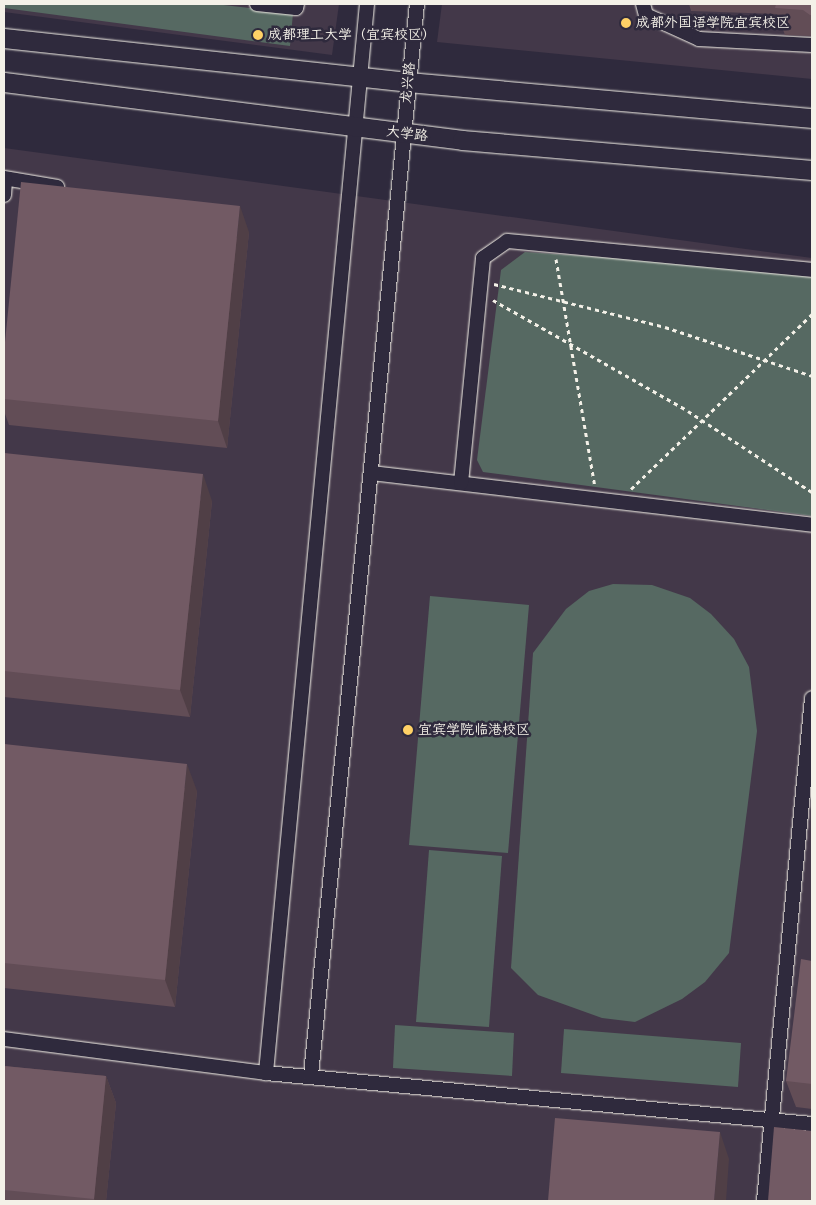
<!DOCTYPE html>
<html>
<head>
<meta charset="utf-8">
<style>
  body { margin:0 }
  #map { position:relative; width:816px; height:1205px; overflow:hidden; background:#2f2a3d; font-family:Pangolin,"LXGW WenKai TC",sans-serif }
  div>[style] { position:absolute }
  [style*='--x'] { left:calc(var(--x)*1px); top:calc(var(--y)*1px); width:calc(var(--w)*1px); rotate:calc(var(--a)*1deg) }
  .built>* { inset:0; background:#433849 }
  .green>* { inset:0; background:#566962 }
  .path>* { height:3px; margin-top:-1.5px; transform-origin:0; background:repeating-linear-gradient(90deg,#f4f1e8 0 4px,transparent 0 8px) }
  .roads { filter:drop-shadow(0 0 1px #f4f1e8) drop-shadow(0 0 1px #f4f1e8) }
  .street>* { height:14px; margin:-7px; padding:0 7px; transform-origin:7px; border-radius:7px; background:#2f2a3d }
  .secondary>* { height:19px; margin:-9.5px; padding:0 9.5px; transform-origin:9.5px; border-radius:9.5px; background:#2f2a3d }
  .wall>* { inset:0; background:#624d56 }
  .shaded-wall>* { inset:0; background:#503f46 }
  .building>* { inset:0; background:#725a64 }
  .dots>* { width:14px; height:14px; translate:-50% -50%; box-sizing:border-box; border:2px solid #2f2a3d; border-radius:50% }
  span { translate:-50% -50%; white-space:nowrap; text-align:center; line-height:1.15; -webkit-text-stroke:5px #2f2a3d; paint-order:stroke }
  .poi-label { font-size:14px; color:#f4f1e8 }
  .left { translate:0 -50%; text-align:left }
  .street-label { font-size:14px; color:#f4f1e8 }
  .frame { position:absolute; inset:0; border:5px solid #f4f1e8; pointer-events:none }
</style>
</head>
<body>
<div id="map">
  <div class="built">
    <div style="clip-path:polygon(4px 4px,339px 4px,332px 55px,4px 12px)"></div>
    <div style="clip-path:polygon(442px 4px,812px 4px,812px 79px,437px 42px)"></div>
    <div style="clip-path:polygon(4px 148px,812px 258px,812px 1201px,4px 1201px)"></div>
  </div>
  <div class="green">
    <div style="clip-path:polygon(4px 4px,215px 4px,293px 13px,290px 46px,4px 8px)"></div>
    <div style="clip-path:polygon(525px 252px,812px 271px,812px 516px,483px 472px,477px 460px,501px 270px)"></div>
    <div style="clip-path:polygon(613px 584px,652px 585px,690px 598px,711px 614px,734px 639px,749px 667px,757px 731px,729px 953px,705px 982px,682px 999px,635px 1022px,602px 1018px,538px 995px,511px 968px,533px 653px,566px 609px,589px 591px)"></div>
    <div style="clip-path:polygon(430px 596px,529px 605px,508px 853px,409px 845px)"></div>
    <div style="clip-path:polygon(429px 850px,502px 856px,489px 1027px,416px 1022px)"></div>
    <div style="clip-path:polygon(395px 1025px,514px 1033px,512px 1076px,393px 1068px)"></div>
    <div style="clip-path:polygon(564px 1029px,741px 1043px,738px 1087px,561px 1073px)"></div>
  </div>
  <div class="path">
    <div style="--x:556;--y:259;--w:231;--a:80.3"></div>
    <div style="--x:494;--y:284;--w:176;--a:14.1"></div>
    <div style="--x:665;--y:327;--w:155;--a:18.4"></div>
    <div style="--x:493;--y:300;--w:224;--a:29.6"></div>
    <div style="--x:688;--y:411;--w:148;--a:33.2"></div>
    <div style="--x:631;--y:489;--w:252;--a:-44"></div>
  </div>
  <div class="roads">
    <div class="street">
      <div style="--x:257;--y:4;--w:39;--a:6"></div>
      <div style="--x:296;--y:8;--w:4;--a:-76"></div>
      <div style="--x:367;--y:4;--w:1074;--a:95.4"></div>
      <div style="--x:266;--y:1073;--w:548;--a:5.34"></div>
      <div style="--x:643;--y:4;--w:11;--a:75"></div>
      <div style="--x:646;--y:15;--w:58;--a:24.4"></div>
      <div style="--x:699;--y:39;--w:113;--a:3"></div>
      <div style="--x:4;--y:178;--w:54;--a:9.6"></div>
      <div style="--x:4;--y:195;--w:16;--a:-86"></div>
      <div style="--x:372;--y:473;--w:443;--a:6.7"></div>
      <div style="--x:461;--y:483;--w:226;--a:-84.4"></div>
      <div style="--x:483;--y:258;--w:29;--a:-35"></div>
      <div style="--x:507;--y:241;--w:306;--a:5.4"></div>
      <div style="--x:4;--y:1039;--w:264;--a:7.4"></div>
      <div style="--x:311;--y:1075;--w:1076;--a:-84.35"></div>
      <div style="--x:764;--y:1201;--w:505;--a:-84.55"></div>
    </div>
    <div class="secondary">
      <div style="--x:4;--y:38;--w:406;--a:6.2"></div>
      <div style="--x:408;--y:82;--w:406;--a:5.1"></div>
      <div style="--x:4;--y:82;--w:462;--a:7.2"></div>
      <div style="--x:462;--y:140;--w:351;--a:4.9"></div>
    </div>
  </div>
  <div class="wall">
    <div style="clip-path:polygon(689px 4px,812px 4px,812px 36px,785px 35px,777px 14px,691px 11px)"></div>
    <div style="clip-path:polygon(249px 232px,227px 448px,9px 425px,4px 411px,4px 352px)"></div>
    <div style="clip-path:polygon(4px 453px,212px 501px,190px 717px,4px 697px)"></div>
    <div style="clip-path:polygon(4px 744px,197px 791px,175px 1007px,4px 988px)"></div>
    <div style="clip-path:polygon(812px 961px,812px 1109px,796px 1107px,786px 1081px)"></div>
    <div style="clip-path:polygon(4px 1066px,106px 1076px,116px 1103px,106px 1201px,4px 1201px)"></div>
  </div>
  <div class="shaded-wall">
    <div style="clip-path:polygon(240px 206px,249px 232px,227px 448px,218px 421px)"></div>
    <div style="clip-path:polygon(203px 474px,212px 501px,190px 717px,180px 690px)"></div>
    <div style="clip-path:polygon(187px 764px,197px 791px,175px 1007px,165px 980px)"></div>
    <div style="clip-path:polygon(106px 1076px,116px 1103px,106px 1201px,95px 1201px,94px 1199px)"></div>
    <div style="clip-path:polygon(720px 1132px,729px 1159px,726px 1201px,714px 1201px)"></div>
  </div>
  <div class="building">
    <div style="clip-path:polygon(776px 4px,812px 4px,812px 15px,810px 15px,803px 10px,775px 8px)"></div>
    <div style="clip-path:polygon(21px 182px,240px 206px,218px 421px,4px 399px,4px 352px)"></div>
    <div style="clip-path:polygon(4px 453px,203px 474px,180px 690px,4px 671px)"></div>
    <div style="clip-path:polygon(4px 744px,187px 764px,165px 980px,4px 963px)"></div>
    <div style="clip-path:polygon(801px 959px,812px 961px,812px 1084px,786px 1081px)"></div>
    <div style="clip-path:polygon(4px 1066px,106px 1076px,94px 1199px,4px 1190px)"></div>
    <div style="clip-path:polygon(555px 1118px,720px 1132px,714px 1201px,548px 1201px)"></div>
    <div style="clip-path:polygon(774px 1127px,812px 1131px,812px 1201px,768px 1201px)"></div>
  </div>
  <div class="dots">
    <div style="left:626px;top:23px;background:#ffd166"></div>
    <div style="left:258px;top:35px;background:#ffd166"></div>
    <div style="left:408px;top:730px;background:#ffd166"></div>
  </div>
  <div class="poi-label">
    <span class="left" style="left:636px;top:23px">成都外国语学院宜宾校区</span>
    <span class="left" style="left:268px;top:35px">成都理工大学（宜宾校区）</span>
    <span class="left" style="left:418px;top:730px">宜宾学院临港校区</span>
  </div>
  <div class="street-label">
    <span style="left:408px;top:83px;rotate:-84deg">龙兴路</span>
    <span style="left:407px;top:134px;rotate:7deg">大学路</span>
  </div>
  <div class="frame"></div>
</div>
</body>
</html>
